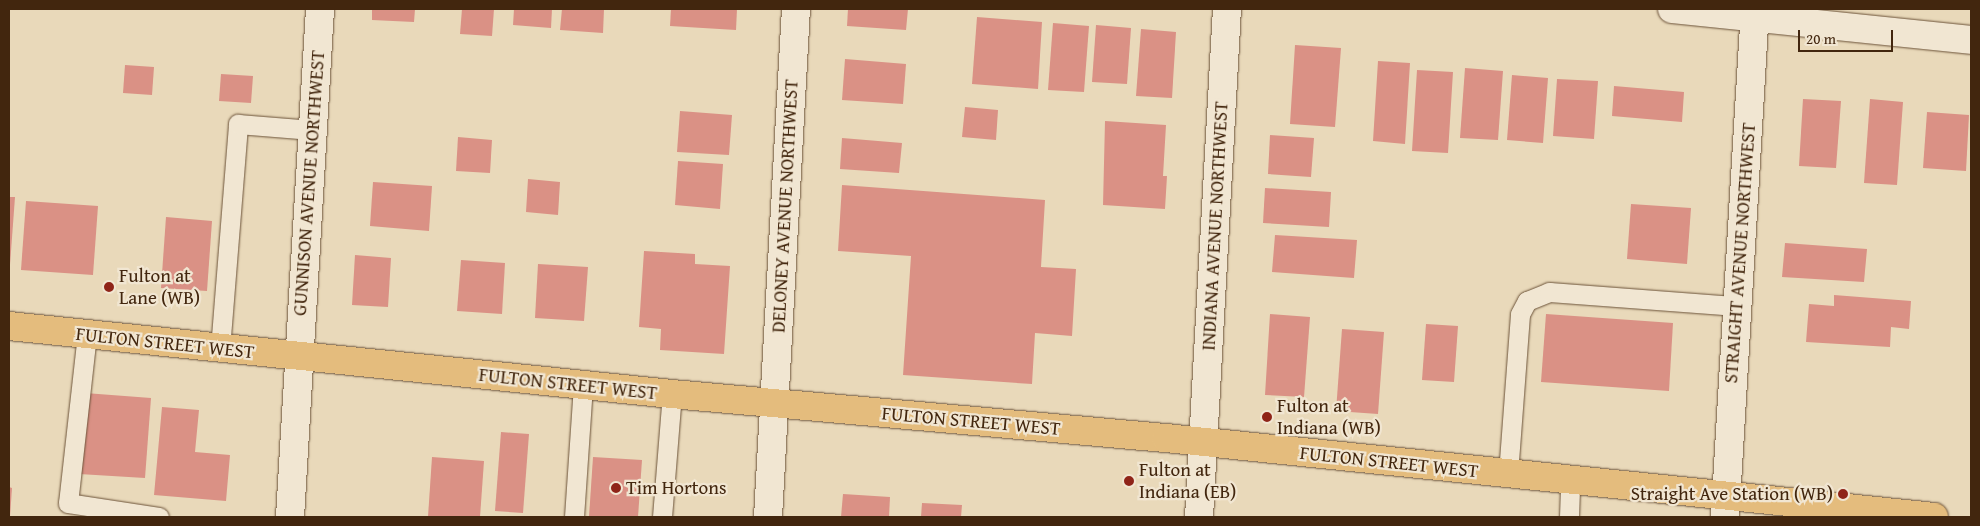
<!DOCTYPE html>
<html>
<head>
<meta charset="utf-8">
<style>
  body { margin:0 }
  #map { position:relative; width:1980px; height:526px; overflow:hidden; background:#e9d9ba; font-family:"Gentium Book Plus",serif }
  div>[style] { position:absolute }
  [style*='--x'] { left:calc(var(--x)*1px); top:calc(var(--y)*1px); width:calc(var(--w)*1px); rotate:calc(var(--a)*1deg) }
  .building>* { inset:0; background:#da9185 }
  .roads { filter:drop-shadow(0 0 1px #6c5339) drop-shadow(0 0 1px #6c5339) }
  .lane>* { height:19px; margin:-9.5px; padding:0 9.5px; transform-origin:9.5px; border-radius:9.5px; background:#f1e6d2 }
  .street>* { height:28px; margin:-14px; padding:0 14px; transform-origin:14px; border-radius:14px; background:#f1e6d2 }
  .primary>* { height:28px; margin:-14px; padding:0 14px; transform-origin:14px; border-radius:14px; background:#e4bc7d }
  .dots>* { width:14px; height:14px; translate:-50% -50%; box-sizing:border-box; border:2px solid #f1e6d2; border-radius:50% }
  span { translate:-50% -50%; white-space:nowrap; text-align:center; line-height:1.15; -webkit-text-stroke:4.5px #f1e6d2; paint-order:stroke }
  .street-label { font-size:19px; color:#42260e }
  .poi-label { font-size:19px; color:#42260e }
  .left { translate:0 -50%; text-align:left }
  .right { translate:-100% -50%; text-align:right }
  .frame { position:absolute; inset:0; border:10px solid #42260e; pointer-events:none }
  .scale { position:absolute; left:1798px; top:30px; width:95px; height:22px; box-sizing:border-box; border:2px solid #42260e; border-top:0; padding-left:6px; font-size:15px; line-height:18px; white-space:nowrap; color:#42260e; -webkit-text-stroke:4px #f1e6d2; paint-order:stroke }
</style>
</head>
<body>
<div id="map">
  <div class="building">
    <div style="clip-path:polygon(372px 9px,415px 9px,414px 22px,372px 20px)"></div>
    <div style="clip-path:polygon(462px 9px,494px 9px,492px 36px,460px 34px)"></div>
    <div style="clip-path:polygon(514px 9px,552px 9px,551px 28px,513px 25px)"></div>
    <div style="clip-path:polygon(562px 9px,604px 9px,603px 33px,560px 30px)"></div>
    <div style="clip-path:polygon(671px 9px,737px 9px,736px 30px,670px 26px)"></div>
    <div style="clip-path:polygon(848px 9px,908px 9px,906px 30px,847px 26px)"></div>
    <div style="clip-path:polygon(977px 17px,1042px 22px,1038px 89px,972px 84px)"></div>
    <div style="clip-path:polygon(1053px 23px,1089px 26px,1084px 92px,1048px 90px)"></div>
    <div style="clip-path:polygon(1096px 25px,1131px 28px,1127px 84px,1092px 82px)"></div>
    <div style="clip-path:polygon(1141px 29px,1176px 32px,1172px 98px,1136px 96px)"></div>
    <div style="clip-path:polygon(1295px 45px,1341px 48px,1335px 127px,1290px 124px)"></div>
    <div style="clip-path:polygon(845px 59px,906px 64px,903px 104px,842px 100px)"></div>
    <div style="clip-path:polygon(1378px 61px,1410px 63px,1405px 144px,1373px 141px)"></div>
    <div style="clip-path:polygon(125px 65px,154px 67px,152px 95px,123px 93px)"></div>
    <div style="clip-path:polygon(1465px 68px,1503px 71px,1498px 140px,1460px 138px)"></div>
    <div style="clip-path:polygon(1417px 70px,1453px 72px,1448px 153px,1412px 151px)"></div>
    <div style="clip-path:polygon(221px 74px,253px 76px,251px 103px,219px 101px)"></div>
    <div style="clip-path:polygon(1512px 75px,1548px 78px,1543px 143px,1507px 140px)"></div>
    <div style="clip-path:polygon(1557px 79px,1598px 81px,1594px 139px,1553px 136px)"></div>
    <div style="clip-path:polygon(1614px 86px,1684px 92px,1682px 122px,1612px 116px)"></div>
    <div style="clip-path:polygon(1803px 99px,1841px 101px,1836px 168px,1799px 166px)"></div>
    <div style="clip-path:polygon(1870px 99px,1903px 102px,1897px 185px,1864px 183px)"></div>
    <div style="clip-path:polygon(965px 107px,998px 110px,996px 140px,962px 137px)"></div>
    <div style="clip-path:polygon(680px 111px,732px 115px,729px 155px,677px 152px)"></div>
    <div style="clip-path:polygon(1927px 112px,1969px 115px,1966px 171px,1923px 168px)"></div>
    <div style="clip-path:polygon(1105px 121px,1166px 125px,1163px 176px,1167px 176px,1165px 209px,1103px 205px)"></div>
    <div style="clip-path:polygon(1270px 135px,1314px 138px,1311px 177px,1268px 174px)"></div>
    <div style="clip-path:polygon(458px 137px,492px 140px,490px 173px,456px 171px)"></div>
    <div style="clip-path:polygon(842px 138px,902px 143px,899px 173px,840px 169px)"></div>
    <div style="clip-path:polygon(678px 161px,723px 164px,720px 209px,675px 205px)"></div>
    <div style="clip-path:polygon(528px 179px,560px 182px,558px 215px,526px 212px)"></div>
    <div style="clip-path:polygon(373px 182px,432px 186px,429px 231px,370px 226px)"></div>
    <div style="clip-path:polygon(842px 185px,1045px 200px,1041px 267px,1076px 269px,1072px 336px,1035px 333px,1032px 384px,903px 375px,911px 256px,838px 251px)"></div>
    <div style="clip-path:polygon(1265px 188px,1331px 192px,1329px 227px,1263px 223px)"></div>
    <div style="clip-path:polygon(9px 197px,15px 197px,10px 265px,9px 265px)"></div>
    <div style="clip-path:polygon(26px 201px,98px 206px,93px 275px,21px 270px)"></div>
    <div style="clip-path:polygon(1631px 204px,1691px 208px,1687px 264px,1627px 259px)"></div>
    <div style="clip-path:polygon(166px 217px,212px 221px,207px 291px,161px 288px)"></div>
    <div style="clip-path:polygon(1275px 235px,1357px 240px,1354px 278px,1272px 272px)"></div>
    <div style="clip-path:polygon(1785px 243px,1867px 249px,1864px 282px,1782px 277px)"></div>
    <div style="clip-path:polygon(644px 251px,695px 254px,695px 264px,730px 266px,724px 354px,660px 350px,661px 329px,639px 327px)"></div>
    <div style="clip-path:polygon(355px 255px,391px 258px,388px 307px,352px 305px)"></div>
    <div style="clip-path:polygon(461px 260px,505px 263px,502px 314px,457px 311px)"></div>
    <div style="clip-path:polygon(538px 264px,588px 267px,584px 321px,535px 318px)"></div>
    <div style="clip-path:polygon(1834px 295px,1911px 301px,1909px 329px,1891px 327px,1890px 347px,1806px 342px,1809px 304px,1834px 306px)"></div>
    <div style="clip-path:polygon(1270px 314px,1310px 317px,1304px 397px,1265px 395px)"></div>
    <div style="clip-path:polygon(1546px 314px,1673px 323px,1669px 391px,1541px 382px)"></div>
    <div style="clip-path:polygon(1426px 324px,1458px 326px,1454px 382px,1422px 380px)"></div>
    <div style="clip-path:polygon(1342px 329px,1384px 332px,1378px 414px,1336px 411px)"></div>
    <div style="clip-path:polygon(85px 393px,151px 398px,145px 478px,79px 474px)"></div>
    <div style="clip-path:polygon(162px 407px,199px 410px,195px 452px,230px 455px,226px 501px,154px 495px)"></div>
    <div style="clip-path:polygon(501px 432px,529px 434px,523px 513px,495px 511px)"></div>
    <div style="clip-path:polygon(432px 457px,484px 461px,480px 517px,428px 517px)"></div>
    <div style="clip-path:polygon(593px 457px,642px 460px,638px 517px,589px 517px)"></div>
    <div style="clip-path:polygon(9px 487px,12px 488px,10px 517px,9px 517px)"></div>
    <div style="clip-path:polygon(843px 494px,890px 497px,889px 517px,841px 517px)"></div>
    <div style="clip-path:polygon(922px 503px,962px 505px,961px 517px,921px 517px)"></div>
  </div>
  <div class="roads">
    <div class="lane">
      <div style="--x:87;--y:334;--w:170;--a:96.4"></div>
      <div style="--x:68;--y:503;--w:92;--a:8.7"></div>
      <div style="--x:220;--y:349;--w:226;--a:-85.4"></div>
      <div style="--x:238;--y:124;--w:74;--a:4.6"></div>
      <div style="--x:1508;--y:474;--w:160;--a:-85.7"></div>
      <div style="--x:1520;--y:314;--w:15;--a:-62"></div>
      <div style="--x:1527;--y:301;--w:24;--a:-22"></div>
      <div style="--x:1549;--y:292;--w:189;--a:4.3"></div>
      <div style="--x:574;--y:517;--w:132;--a:-86.1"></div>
      <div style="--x:662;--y:517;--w:123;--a:-85.4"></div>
      <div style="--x:1569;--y:517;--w:36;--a:-88"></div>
    </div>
    <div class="street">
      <div style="--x:1672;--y:9;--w:301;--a:5.9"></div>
      <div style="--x:290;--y:517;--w:509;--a:-86.62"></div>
      <div style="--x:768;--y:517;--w:509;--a:-86.85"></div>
      <div style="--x:1199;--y:517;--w:509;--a:-86.85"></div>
      <div style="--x:1725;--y:517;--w:509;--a:-86.62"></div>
    </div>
    <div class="primary">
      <div style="--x:9;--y:326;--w:666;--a:5.86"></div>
      <div style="--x:672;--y:394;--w:496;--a:5.1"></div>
      <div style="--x:1166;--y:438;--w:772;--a:5.87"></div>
    </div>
  </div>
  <div class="dots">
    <div style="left:109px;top:287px;background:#8f2418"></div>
    <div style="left:1267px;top:417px;background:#8f2418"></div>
    <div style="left:1129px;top:481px;background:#8f2418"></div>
    <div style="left:616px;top:488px;background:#8f2418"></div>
    <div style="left:1843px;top:494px;background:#8f2418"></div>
  </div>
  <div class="street-label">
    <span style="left:309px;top:183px;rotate:-86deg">GUNNISON AVENUE NORTHWEST</span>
    <span style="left:785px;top:206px;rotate:-87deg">DELONEY AVENUE NORTHWEST</span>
    <span style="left:1215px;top:226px;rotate:-87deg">INDIANA AVENUE NORTHWEST</span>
    <span style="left:1740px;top:253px;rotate:-86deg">STRAIGHT AVENUE NORTHWEST</span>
    <span style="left:165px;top:343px;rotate:6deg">FULTON STREET WEST</span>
    <span style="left:568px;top:384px;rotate:6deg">FULTON STREET WEST</span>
    <span style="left:971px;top:421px;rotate:5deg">FULTON STREET WEST</span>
    <span style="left:1389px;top:462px;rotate:6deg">FULTON STREET WEST</span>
  </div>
  <div class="poi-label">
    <span class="left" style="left:119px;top:287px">Fulton at<br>Lane (WB)</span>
    <span class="left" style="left:1277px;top:417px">Fulton at<br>Indiana (WB)</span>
    <span class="left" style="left:1139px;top:481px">Fulton at<br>Indiana (EB)</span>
    <span class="left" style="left:626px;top:488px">Tim Hortons</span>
    <span class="right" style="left:1833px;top:494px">Straight Ave Station (WB)</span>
  </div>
  <div class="frame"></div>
  <div class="scale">20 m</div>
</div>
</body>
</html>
